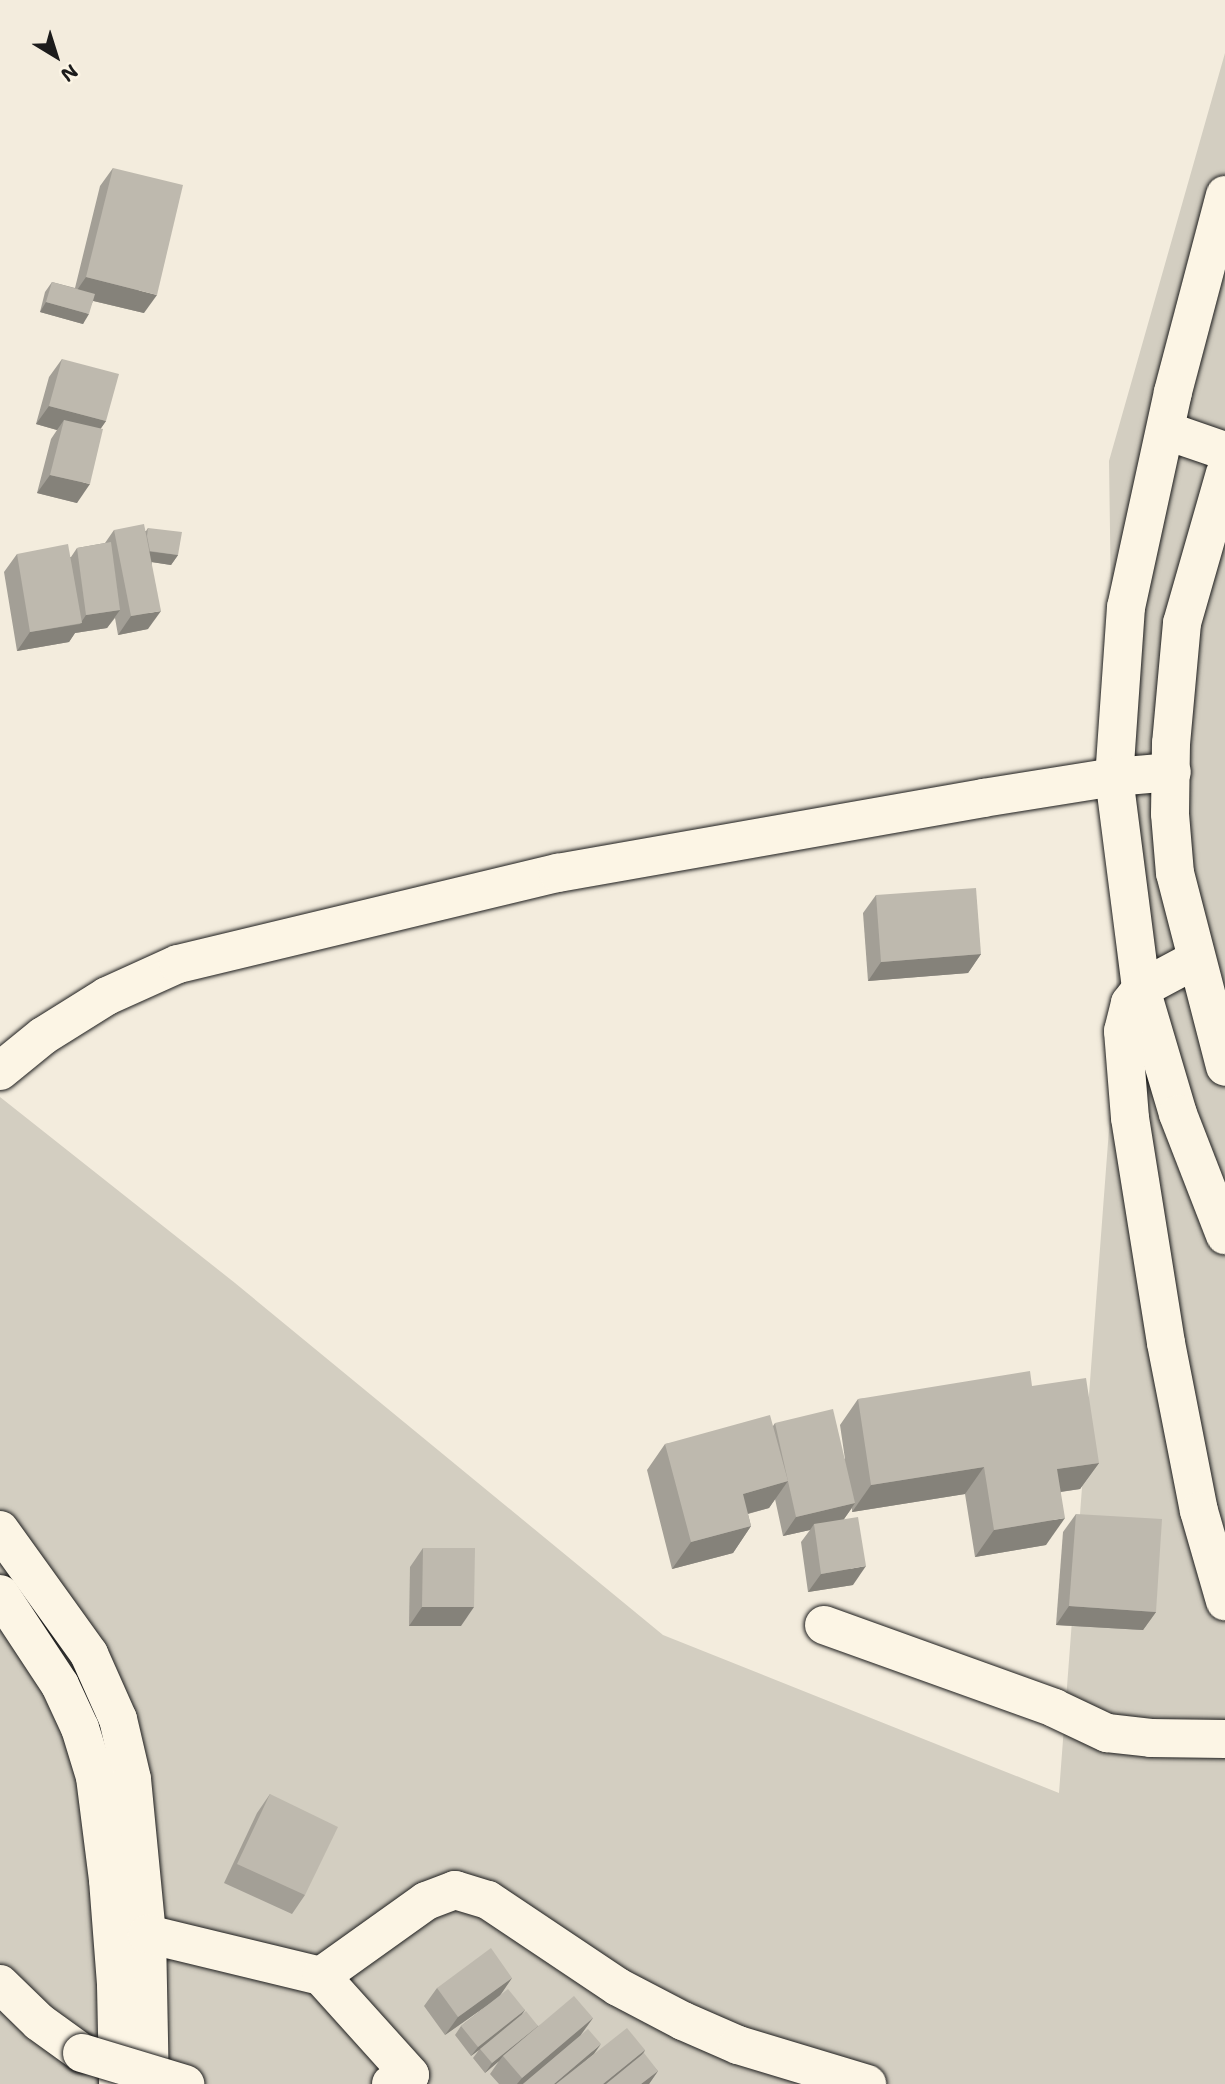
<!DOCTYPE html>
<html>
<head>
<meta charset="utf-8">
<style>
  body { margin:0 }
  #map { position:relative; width:1225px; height:2084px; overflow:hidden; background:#f3ecdd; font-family:"Shantell Sans",sans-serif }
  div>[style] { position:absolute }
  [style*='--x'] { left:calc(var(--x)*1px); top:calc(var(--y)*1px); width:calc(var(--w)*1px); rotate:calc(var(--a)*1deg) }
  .green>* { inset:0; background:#d3cec1 }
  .roads { filter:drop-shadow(0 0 2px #1c1c1c) drop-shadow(0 0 2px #1c1c1c) }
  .minor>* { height:38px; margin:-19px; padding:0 19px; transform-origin:19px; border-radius:19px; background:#fcf5e5 }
  .bridges { filter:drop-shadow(0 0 2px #1c1c1c) drop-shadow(0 0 2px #1c1c1c) }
  .minor-bridge>* { height:38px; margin:-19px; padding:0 19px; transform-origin:19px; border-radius:19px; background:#fcf5e5 }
  .wall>* { inset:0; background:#a39f96 }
  .shaded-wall>* { inset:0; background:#85827a }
  .building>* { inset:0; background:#beb9ae }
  span { translate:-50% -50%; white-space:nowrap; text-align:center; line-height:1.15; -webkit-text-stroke:6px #fcf5e5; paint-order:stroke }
  .north { position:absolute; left:21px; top:21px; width:70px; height:70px; -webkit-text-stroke:5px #fcf5e5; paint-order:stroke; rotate:142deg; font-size:19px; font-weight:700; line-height:28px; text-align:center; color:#1c1c1c }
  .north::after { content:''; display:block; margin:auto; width:24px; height:32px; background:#1c1c1c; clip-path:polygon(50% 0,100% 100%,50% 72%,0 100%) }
</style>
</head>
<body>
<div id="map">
  <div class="green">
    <div style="clip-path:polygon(1225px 53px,1225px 2084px,0 2084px,0 1097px,235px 1283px,663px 1635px,1059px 1793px,1117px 1023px,1109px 461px)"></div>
  </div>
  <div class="roads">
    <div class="minor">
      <div style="--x:1225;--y:195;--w:204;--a:104.8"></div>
      <div style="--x:1173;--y:392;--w:220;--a:102.3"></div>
      <div style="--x:1126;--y:607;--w:170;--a:94"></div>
      <div style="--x:1114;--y:777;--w:214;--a:82.7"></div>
      <div style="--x:1141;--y:989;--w:130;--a:73.5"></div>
      <div style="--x:1178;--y:1114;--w:130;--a:68.8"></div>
      <div style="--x:1167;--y:431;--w:61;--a:19"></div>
      <div style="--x:1225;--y:473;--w:156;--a:106"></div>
      <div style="--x:1182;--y:623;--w:121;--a:95.2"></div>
      <div style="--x:1171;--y:743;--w:71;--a:90.8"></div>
      <div style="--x:1170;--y:814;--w:59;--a:85.2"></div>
      <div style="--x:1175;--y:873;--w:200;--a:75.5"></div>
      <div style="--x:1195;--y:960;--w:61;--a:151.8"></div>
      <div style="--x:1141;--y:989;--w:18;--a:128"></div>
      <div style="--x:1130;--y:1003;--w:29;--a:104"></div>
      <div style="--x:1123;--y:1031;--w:87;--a:85.4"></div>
      <div style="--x:1130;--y:1118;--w:228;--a:80.9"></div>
      <div style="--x:1166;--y:1343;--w:171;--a:78.9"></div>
      <div style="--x:1199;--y:1511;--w:94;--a:73.9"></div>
      <div style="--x:0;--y:1071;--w:55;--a:-39.1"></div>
      <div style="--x:43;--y:1036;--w:75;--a:-32"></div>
      <div style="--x:107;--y:996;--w:78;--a:-24.3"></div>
      <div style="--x:178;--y:964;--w:391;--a:-13.5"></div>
      <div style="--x:558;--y:873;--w:432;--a:-10"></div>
      <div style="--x:983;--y:798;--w:133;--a:-9.1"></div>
      <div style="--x:1114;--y:777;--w:58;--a:-4.9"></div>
      <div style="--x:0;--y:1530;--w:153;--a:54.3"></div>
      <div style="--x:89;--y:1654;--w:71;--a:66"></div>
      <div style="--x:118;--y:1719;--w:62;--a:76.9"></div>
      <div style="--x:132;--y:1779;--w:156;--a:84.5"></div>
      <div style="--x:147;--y:1934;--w:150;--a:88.9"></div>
      <div style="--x:0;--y:1594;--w:109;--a:56.6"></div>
      <div style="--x:60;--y:1685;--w:47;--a:65.1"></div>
      <div style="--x:80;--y:1728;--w:51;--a:73"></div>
      <div style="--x:95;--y:1777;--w:104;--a:82.8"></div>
      <div style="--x:108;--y:1880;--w:105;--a:85.6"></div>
      <div style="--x:116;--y:1985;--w:99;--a:88.8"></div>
      <div style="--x:824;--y:1625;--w:245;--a:19.8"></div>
      <div style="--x:1054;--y:1708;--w:59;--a:25.3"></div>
      <div style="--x:1107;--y:1733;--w:44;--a:6.5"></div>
      <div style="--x:1151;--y:1738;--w:74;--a:0.8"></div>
      <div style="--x:147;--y:1934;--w:179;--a:13.6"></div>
      <div style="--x:321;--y:1976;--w:133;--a:48"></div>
      <div style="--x:410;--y:2075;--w:21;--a:155"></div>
      <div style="--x:321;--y:1976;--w:129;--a:-35.5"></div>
      <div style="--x:426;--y:1901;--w:31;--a:-21"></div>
      <div style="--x:455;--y:1890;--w:34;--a:17"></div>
      <div style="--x:488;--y:1900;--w:156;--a:33.8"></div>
      <div style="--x:618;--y:1987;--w:73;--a:27.6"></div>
      <div style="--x:683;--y:2021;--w:60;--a:23.6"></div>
      <div style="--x:738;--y:2045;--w:135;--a:16.8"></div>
      <div style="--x:0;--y:1984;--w:54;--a:44.3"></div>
      <div style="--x:39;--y:2022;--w:53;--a:35.8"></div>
    </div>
  </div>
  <div class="bridges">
    <div class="minor-bridge">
      <div style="--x:82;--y:2053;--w:108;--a:16.8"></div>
    </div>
  </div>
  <div class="wall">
    <div style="clip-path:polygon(113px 168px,144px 313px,93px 301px,83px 324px,40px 312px,45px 292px,52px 282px,75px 288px,100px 186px)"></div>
    <div style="clip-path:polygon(62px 359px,106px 421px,100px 429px,77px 503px,37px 493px,51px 439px,57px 430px,36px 424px,49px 377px)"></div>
    <div style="clip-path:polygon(148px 528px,178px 555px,171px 565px,152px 562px,148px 629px,118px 635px,115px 618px,107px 628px,75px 633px,69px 642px,17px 651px,4px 572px,17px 554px,71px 557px,77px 548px,105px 543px,114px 530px,146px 531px)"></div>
    <div style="clip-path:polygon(876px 895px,981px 954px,968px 973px,868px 981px,863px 913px)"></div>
    <div style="clip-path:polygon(1032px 1386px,1099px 1463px,1080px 1489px,1061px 1492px,1046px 1545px,975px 1557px,965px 1494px,852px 1512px,852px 1508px,844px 1519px,853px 1585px,808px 1592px,801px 1542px,810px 1530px,783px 1536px,775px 1499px,769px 1508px,748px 1514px,751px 1526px,733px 1553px,672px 1569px,647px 1470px,665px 1444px,773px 1426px,775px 1423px,845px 1459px,840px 1425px,858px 1399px)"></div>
    <div style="clip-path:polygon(1076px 1514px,1156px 1612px,1143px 1630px,1056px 1625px,1063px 1532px)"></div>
    <div style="clip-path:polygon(423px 1548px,461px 1626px,409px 1626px,410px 1567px)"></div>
    <div style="clip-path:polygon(270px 1794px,305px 1895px,292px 1914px,224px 1883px,257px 1813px)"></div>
    <div style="clip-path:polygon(512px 1978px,500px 1995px,525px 2010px,522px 2014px,538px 2026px,593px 2018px,581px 2034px,594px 2054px,585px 2061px,645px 2050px,643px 2055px,658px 2071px,649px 2084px,499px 2084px,490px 2074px,499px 2061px,485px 2073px,473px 2058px,479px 2050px,471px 2056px,455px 2035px,461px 2026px,489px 2004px,445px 2035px,424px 2006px,437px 1988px)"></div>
  </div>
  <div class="shaded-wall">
    <div style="clip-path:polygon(86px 277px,157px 295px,144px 313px,73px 296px)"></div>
    <div style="clip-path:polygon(46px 302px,89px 314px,83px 324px,40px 312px)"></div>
    <div style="clip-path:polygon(49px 406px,106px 421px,93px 440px,64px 420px,57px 430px,36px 424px)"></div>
    <div style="clip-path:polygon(50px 475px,90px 484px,77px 503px,37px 493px)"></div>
    <div style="clip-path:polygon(145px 551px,178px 555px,171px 565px,138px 560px)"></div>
    <div style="clip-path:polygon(120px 610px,107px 628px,75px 633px,69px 642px,17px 651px,30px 632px,80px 624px,86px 615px)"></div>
    <div style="clip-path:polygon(161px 611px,148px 629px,118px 635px,131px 616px)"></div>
    <div style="clip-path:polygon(981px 954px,968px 973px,868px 981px,881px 962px)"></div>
    <div style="clip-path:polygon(1099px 1463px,1080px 1489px,1038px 1495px,1057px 1469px)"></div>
    <div style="clip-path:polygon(984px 1467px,965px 1494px,852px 1512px,871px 1485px)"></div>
    <div style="clip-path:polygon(788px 1481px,769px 1508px,724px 1520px,743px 1494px)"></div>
    <div style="clip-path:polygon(855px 1503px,842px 1522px,814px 1524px,810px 1530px,783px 1536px,796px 1517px)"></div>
    <div style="clip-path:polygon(1065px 1518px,1046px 1545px,975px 1557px,994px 1530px)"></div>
    <div style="clip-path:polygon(751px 1526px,733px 1553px,672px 1569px,691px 1542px)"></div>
    <div style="clip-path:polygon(866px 1566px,853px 1585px,808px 1592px,821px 1574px)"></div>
    <div style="clip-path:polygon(1069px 1606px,1156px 1612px,1143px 1630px,1056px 1625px)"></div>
    <div style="clip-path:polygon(422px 1607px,474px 1607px,461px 1626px,409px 1626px)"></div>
    <div style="clip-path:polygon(512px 1978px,499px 1997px,445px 2035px,458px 2017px)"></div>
    <div style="clip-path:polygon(525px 2010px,518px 2020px,471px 2056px,478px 2047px)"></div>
    <div style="clip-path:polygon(593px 2018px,580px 2036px,523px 2084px,517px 2084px,522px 2078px)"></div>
    <div style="clip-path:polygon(538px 2026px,503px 2056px,499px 2061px,485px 2073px,492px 2063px)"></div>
    <div style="clip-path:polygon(601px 2044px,594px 2054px,558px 2084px,554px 2084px)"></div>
    <div style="clip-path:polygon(645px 2050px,632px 2069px,614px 2084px,603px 2084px)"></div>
    <div style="clip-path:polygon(658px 2071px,649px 2084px,641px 2084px)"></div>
  </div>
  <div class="building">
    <div style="clip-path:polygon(113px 168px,183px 185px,157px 295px,86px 277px)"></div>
    <div style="clip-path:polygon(52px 282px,95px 294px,89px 314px,46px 302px)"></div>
    <div style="clip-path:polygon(62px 359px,119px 374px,106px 421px,49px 406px)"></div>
    <div style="clip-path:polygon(64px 420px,103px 429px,90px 484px,50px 475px)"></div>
    <div style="clip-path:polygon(144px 524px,161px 611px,131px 616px,114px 530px)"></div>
    <div style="clip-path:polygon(148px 528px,182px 532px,178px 555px,150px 551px,147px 536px)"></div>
    <div style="clip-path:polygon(111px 542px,120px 610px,86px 615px,77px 548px)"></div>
    <div style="clip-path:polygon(68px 544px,82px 623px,30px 632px,17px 554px)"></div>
    <div style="clip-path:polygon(976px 888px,981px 954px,881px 962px,876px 895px)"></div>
    <div style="clip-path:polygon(1030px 1371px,1032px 1386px,1086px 1378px,1099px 1463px,1057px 1469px,1065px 1518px,994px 1530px,984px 1467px,871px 1485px,858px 1399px)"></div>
    <div style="clip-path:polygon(833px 1409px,855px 1503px,796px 1517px,775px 1423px)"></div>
    <div style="clip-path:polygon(770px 1415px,788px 1481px,743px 1494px,751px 1526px,691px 1542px,665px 1444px)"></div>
    <div style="clip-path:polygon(1076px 1514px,1162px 1519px,1156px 1612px,1069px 1606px)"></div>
    <div style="clip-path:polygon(858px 1517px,866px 1566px,821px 1574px,814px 1524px)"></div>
    <div style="clip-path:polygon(423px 1548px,475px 1548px,474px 1607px,422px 1607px)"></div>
    <div style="clip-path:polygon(270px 1794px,338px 1827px,305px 1895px,237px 1864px)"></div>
    <div style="clip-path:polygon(491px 1948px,512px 1978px,458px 2017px,437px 1988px)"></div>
    <div style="clip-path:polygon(508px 1989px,525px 2010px,478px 2047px,461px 2026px)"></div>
    <div style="clip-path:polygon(574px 1996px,593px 2018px,522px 2078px,503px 2056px)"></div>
    <div style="clip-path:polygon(526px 2011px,538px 2026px,492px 2063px,480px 2049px)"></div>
    <div style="clip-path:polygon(627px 2028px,645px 2050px,603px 2084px,556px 2084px)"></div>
    <div style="clip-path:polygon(588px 2029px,601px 2044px,554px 2084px,523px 2084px)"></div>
    <div style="clip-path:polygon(644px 2053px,658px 2071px,641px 2084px,606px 2084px)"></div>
  </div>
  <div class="north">N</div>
</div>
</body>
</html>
